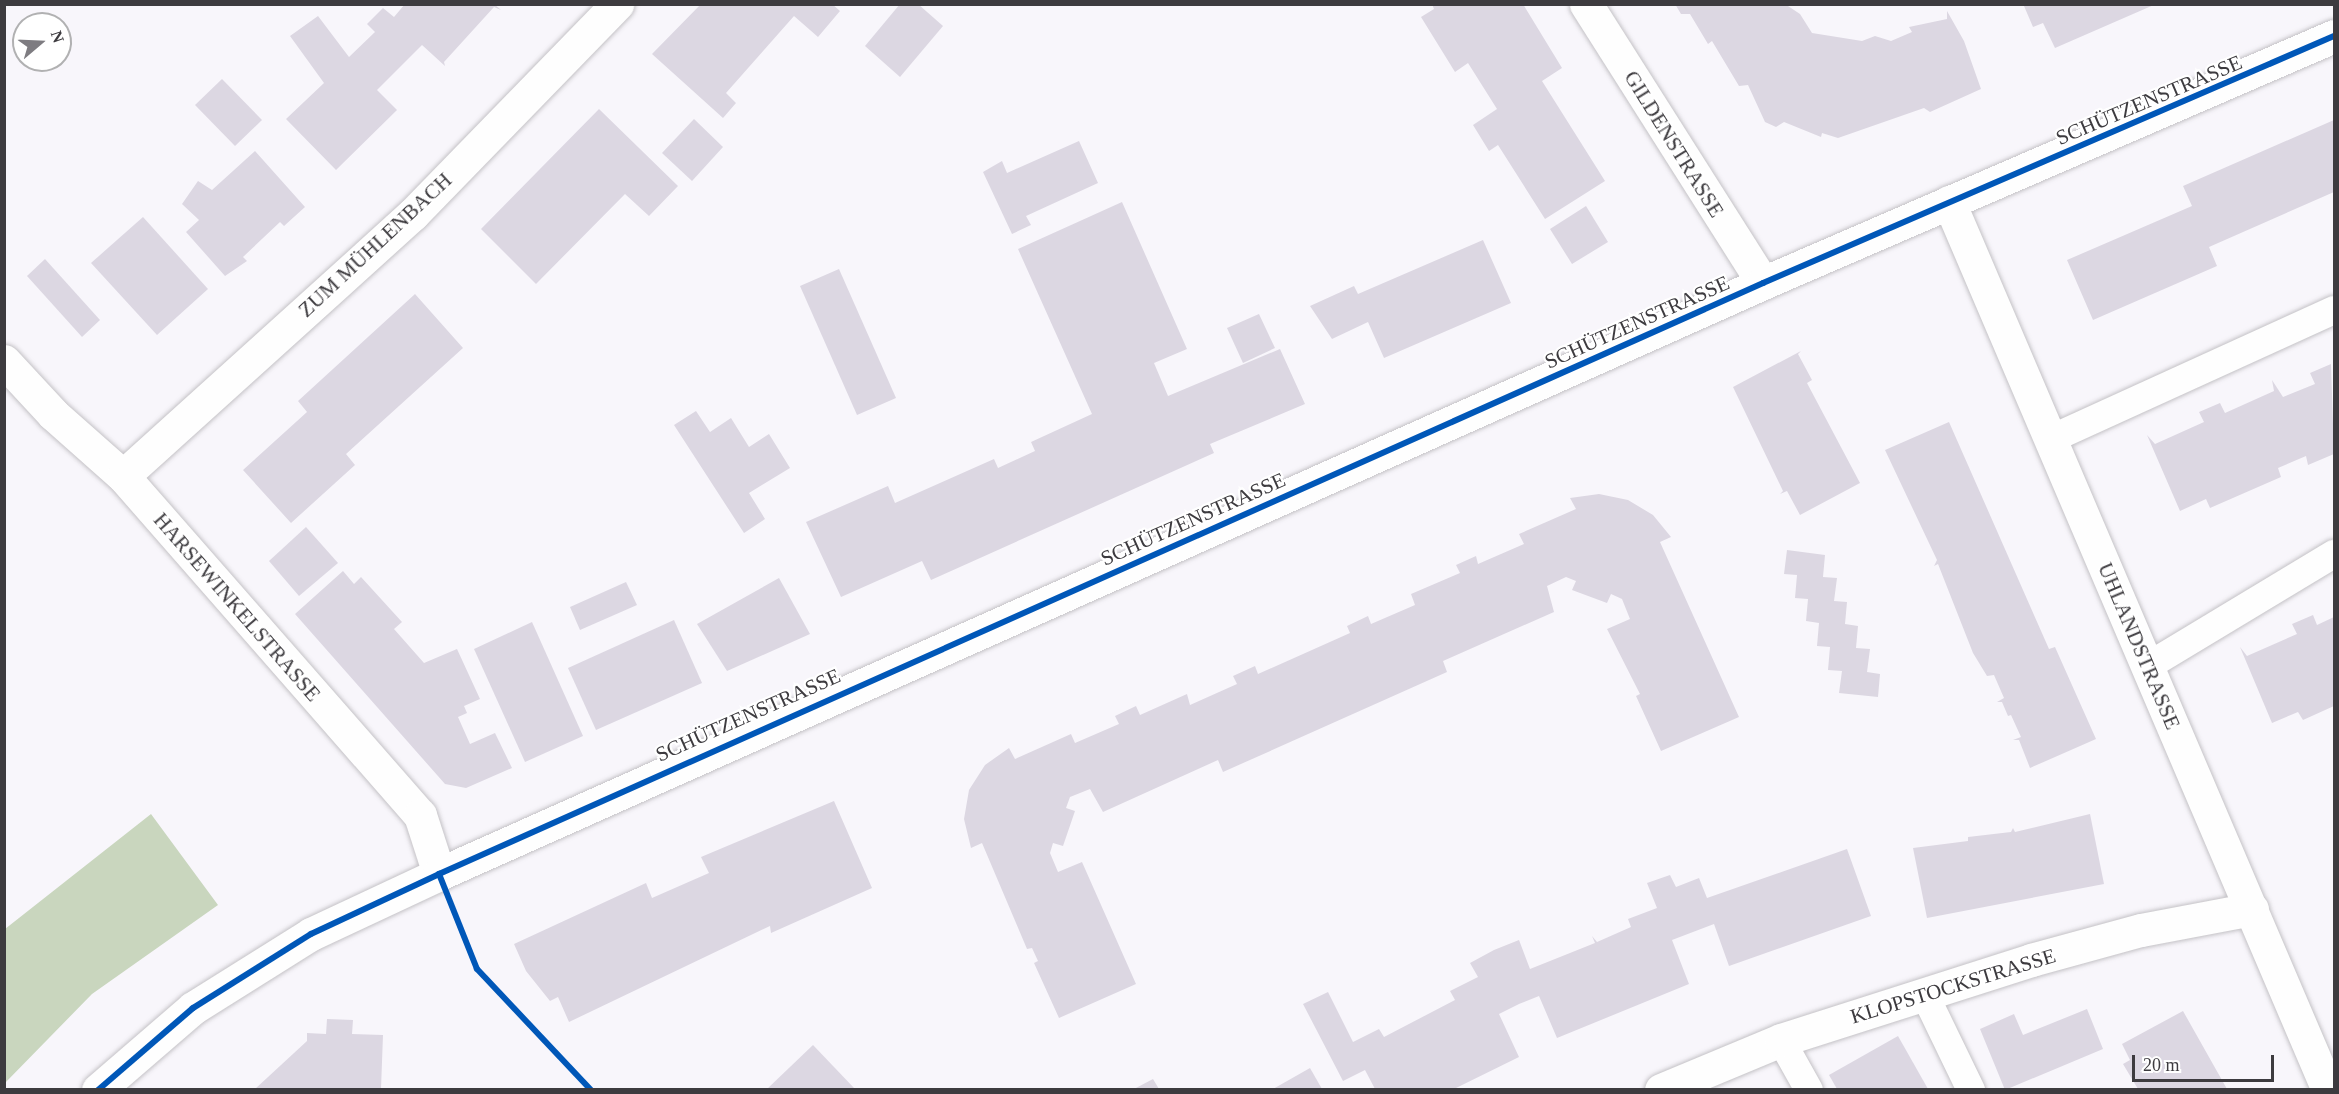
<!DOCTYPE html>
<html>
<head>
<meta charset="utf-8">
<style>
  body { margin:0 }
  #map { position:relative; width:2339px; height:1094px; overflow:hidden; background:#f8f6fb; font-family:"Times New Roman",serif }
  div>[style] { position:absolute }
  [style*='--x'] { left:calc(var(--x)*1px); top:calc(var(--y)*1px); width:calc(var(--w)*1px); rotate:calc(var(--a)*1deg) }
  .forest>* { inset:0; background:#c9d6be }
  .building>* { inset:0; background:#dcd7e2 }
  .roads { filter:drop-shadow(0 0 2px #c4c2c6) drop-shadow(0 0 2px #c4c2c6) }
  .service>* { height:28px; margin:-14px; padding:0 14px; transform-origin:14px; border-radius:14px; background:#fefefe }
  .minor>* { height:33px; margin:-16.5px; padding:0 16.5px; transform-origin:16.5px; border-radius:16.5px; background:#fefefe }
  .tertiary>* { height:33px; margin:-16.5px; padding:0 16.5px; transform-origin:16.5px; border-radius:16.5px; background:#fefefe }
  .secondary>* { height:33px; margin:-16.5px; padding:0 16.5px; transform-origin:16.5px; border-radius:16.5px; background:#fefefe }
  .cycleway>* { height:6px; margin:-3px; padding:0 3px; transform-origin:3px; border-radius:3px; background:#0057b8 }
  span { translate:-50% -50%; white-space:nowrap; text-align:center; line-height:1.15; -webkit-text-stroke:4.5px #fff; paint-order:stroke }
  .street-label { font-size:21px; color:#3d3b3f }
  .frame { position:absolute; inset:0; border:6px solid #3d3b3f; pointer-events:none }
  .north { position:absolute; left:12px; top:12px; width:60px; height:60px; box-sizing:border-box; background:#fff; border:2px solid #b1b1b2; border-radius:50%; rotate:71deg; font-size:16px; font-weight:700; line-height:24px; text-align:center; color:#3d3b3f }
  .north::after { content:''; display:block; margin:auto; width:21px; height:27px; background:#7e7c81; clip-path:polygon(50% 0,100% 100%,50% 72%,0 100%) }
  .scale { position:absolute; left:2132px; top:1055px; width:142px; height:27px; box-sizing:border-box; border:3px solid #3d3b3f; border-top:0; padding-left:8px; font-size:18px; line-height:21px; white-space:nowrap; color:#3d3b3f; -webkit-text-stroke:4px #fff; paint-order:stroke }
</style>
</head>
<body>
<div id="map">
  <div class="forest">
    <div style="clip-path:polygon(151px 814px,218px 905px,92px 994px,5px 1083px,5px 929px)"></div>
  </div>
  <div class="building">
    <div style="clip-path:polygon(405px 4px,494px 4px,501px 10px,494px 7px,444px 62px,445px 66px,422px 45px,377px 90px,397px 110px,336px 170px,286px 119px,324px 83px,290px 36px,318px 16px,349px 57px,375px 32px,367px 24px,383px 8px,394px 17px)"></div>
    <div style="clip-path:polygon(701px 4px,832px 4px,840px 11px,818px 37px,794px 16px,726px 93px,736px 103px,723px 118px,652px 54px)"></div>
    <div style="clip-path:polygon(900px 4px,918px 4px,943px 26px,900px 77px,865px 46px)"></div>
    <div style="clip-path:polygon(1432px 4px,1523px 4px,1562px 68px,1542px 81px,1605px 181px,1545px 219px,1498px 145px,1489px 151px,1473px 125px,1497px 109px,1468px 63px,1455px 72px,1421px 17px,1434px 9px)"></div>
    <div style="clip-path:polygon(1675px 4px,1785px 4px,1800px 14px,1812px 33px,1862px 41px,1875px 36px,1891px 41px,1912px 32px,1909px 27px,1947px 19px,1947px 11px,1964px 41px,1981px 89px,1930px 112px,1924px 108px,1838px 138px,1822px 133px,1821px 137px,1784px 122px,1776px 127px,1765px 122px,1748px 85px,1739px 86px,1712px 41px,1708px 44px,1690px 14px,1681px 14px)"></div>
    <div style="clip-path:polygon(2156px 4px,2055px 48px,2043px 23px,2033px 27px,2024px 6px)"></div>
    <div style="clip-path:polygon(222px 79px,262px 120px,235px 146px,195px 105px)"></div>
    <div style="clip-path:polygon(599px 109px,678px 186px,649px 216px,625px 194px,536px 284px,481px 229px)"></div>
    <div style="clip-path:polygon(694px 119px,723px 147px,692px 181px,662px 153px)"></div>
    <div style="clip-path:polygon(2334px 120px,2334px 192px,2209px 247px,2217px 266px,2093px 320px,2067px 260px,2192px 206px,2183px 186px)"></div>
    <div style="clip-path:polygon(1079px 141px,1098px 183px,1026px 216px,1031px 225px,1012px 234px,983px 172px,1002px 161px,1007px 173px)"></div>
    <div style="clip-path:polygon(255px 151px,305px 207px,284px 226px,280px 222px,243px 257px,247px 261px,225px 276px,186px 232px,199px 220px,182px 204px,198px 181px,212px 190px)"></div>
    <div style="clip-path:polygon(1122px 202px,1187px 349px,1154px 363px,1168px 396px,1280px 349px,1305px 404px,1210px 444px,1214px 453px,931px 580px,922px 561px,841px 597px,806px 522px,888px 486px,895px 503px,994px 459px,998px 468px,1035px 451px,1031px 442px,1092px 414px,1018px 249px)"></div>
    <div style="clip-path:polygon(1586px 206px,1608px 242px,1572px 264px,1550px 229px)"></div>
    <div style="clip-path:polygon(143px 217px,208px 289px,157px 335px,91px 263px)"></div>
    <div style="clip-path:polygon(1483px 240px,1511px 303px,1384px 358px,1368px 322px,1332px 339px,1310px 306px,1354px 286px,1358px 294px)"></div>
    <div style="clip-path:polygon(45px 259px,100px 320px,82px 337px,27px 276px)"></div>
    <div style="clip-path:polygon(839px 269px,896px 398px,857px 415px,800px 286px)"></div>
    <div style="clip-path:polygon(415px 294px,463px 348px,346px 454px,355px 465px,291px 523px,243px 470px,307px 412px,298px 401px)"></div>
    <div style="clip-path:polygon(1259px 314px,1275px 348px,1243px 363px,1227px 328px)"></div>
    <div style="clip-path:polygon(1801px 351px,1798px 354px,1812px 380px,1807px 383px,1860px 483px,1800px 515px,1787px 491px,1780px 494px,1783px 491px,1733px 387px)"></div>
    <div style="clip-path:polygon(2331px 364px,2334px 454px,2308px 465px,2306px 456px,2278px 468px,2281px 477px,2210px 508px,2206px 499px,2180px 511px,2147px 435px,2155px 444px,2204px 422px,2199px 412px,2220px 403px,2225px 413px,2274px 391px,2272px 380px,2283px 397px,2315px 384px,2310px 373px)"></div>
    <div style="clip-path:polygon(696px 411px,710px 432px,731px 418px,749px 447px,769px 434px,790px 468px,749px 493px,765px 519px,744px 533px,674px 425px)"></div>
    <div style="clip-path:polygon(1949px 422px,2049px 649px,2055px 647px,2096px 739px,2030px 768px,2019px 740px,2013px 740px,2021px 737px,2011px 715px,2008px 716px,2002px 702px,1997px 702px,2004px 698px,1994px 675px,1987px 676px,1973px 653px,1938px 564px,1934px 566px,1937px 560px,1885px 450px)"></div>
    <div style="clip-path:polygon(1599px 494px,1628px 500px,1653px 515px,1671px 537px,1660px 542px,1739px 717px,1661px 751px,1636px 696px,1640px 694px,1607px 629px,1630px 619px,1622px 599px,1611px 594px,1607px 603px,1572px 590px,1576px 581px,1566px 577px,1547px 586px,1554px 612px,1443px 661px,1447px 672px,1223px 772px,1218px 760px,1103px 812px,1090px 789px,1070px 797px,1066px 808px,1075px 811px,1063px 846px,1053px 843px,1050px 853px,1058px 872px,1082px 862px,1136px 984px,1059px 1018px,1034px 963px,1038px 961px,1032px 948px,1027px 949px,982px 843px,971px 848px,964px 819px,969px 790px,985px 765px,1009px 748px,1015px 759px,1071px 734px,1075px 743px,1119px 724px,1115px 716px,1136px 706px,1140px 715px,1187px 694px,1190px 705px,1237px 684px,1233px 676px,1255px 666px,1258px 674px,1350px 633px,1347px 626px,1368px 616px,1371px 624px,1415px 605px,1411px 594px,1460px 573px,1456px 565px,1476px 556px,1478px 564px,1524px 544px,1519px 534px,1576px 509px,1570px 498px)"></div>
    <div style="clip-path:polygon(306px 527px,338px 563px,299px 596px,269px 561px)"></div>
    <div style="clip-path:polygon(1787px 550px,1825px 555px,1823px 577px,1837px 578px,1834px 601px,1847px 602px,1845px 624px,1858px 626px,1856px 648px,1870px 649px,1867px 672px,1880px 674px,1878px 697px,1839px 693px,1842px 671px,1828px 670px,1830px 647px,1817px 646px,1819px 623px,1806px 621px,1808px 599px,1795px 598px,1797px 575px,1784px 574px)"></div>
    <div style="clip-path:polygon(343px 571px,354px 584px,361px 577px,402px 622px,394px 629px,424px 663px,457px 649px,480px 699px,464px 706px,467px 713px,458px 717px,470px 744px,495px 733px,512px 768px,466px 788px,445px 784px,295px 614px)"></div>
    <div style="clip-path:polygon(779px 578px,810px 634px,727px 671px,697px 624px)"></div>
    <div style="clip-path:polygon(626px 582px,637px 605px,580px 630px,570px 607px)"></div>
    <div style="clip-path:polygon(2313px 615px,2317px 625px,2334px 617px,2334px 706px,2303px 720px,2298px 712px,2272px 723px,2240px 647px,2247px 656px,2297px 634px,2292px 624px)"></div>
    <div style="clip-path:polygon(674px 620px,702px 683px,596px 730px,568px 668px)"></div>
    <div style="clip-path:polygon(532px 622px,583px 736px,525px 762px,474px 649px)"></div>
    <div style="clip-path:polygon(834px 801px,872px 888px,771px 933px,770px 926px,569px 1022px,558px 997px,550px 1001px,526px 971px,514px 944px,646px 883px,652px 898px,709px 873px,701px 857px)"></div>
    <div style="clip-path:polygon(2090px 814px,2104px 884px,1927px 918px,1913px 848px,1968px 841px,1968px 837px,2011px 832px,2013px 828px,2015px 832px)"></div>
    <div style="clip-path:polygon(1847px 849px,1871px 916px,1729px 966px,1714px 924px,1672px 940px,1689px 984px,1557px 1038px,1539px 996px,1519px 1004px,1499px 1014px,1519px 1057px,1454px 1089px,1375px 1089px,1365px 1070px,1343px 1081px,1303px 1004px,1328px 992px,1353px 1042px,1379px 1029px,1384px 1037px,1455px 1000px,1450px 991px,1478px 977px,1470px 963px,1494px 950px,1519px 940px,1530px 969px,1595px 943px,1592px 936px,1597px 942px,1631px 927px,1628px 919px,1657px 908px,1647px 883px,1670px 875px,1676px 887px,1699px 878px,1707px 898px)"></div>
    <div style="clip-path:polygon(2087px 1009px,2103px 1049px,2005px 1090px,1980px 1029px,2014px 1014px,2023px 1035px)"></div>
    <div style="clip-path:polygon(2183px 1011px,2227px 1089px,2138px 1089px,2123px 1064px,2130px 1060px,2122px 1044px)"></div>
    <div style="clip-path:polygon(327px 1019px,353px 1020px,352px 1034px,383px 1035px,381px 1089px,255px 1089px,307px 1041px,307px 1033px,326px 1034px)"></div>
    <div style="clip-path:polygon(1898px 1036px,1928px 1089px,1837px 1089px,1829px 1075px)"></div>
    <div style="clip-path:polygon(813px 1045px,855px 1089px,767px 1089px)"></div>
    <div style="clip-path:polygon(1310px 1068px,1322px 1089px,1273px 1089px)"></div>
    <div style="clip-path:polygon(1153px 1079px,1159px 1089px,1134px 1089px)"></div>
  </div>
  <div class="roads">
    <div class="service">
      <div style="--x:2051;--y:439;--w:311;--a:-24.5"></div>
      <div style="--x:2148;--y:666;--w:217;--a:-31.1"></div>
      <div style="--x:1925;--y:995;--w:106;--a:64.2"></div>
      <div style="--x:1781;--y:1040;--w:57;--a:60.8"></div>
    </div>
    <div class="minor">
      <div style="--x:1949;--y:202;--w:965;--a:66.89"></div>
      <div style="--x:4;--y:361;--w:72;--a:47.2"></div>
      <div style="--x:53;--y:414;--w:94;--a:41.5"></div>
      <div style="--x:123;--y:476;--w:451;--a:48.8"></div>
      <div style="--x:420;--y:815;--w:62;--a:72.1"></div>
      <div style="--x:123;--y:476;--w:391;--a:-42.1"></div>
      <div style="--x:413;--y:214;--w:293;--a:-45.8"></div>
      <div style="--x:1661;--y:1090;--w:130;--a:-22.6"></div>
      <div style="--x:1781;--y:1040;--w:262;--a:-17.7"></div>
      <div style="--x:2031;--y:960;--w:114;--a:-15.3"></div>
      <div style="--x:2141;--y:930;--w:113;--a:-10.7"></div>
    </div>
    <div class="tertiary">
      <div style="--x:1586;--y:4;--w:330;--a:57.6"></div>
    </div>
    <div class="secondary">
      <div style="--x:98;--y:1090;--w:125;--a:-40.8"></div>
      <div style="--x:193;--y:1008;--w:139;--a:-32.1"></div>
      <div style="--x:311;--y:934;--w:141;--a:-25.1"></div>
      <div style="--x:439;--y:874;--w:1450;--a:-24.05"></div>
      <div style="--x:1763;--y:283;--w:622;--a:-23.39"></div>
    </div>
  </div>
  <div class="cycleway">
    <div style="--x:439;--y:874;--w:102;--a:68.2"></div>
    <div style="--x:477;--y:969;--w:166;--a:46.7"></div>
    <div style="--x:98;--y:1090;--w:125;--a:-40.8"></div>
    <div style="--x:193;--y:1008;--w:139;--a:-32.1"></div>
    <div style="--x:311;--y:934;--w:141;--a:-25.1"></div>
    <div style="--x:439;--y:874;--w:1450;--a:-24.05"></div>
    <div style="--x:1763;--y:283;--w:622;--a:-23.39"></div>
  </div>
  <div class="street-label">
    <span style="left:2149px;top:100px;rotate:-23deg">SCHÜTZENSTRASSE</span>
    <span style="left:1674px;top:144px;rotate:58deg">GILDENSTRASSE</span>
    <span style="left:375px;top:245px;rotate:-43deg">ZUM MÜHLENBACH</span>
    <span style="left:1637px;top:322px;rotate:-24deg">SCHÜTZENSTRASSE</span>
    <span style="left:1193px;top:519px;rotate:-24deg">SCHÜTZENSTRASSE</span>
    <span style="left:237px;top:607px;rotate:49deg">HARSEWINKELSTRASSE</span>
    <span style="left:2139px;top:646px;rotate:67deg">UHLANDSTRASSE</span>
    <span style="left:748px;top:715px;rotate:-24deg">SCHÜTZENSTRASSE</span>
    <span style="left:1953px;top:986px;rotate:-17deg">KLOPSTOCKSTRASSE</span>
  </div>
  <div class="frame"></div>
  <div class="north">N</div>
  <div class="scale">20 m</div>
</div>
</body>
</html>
